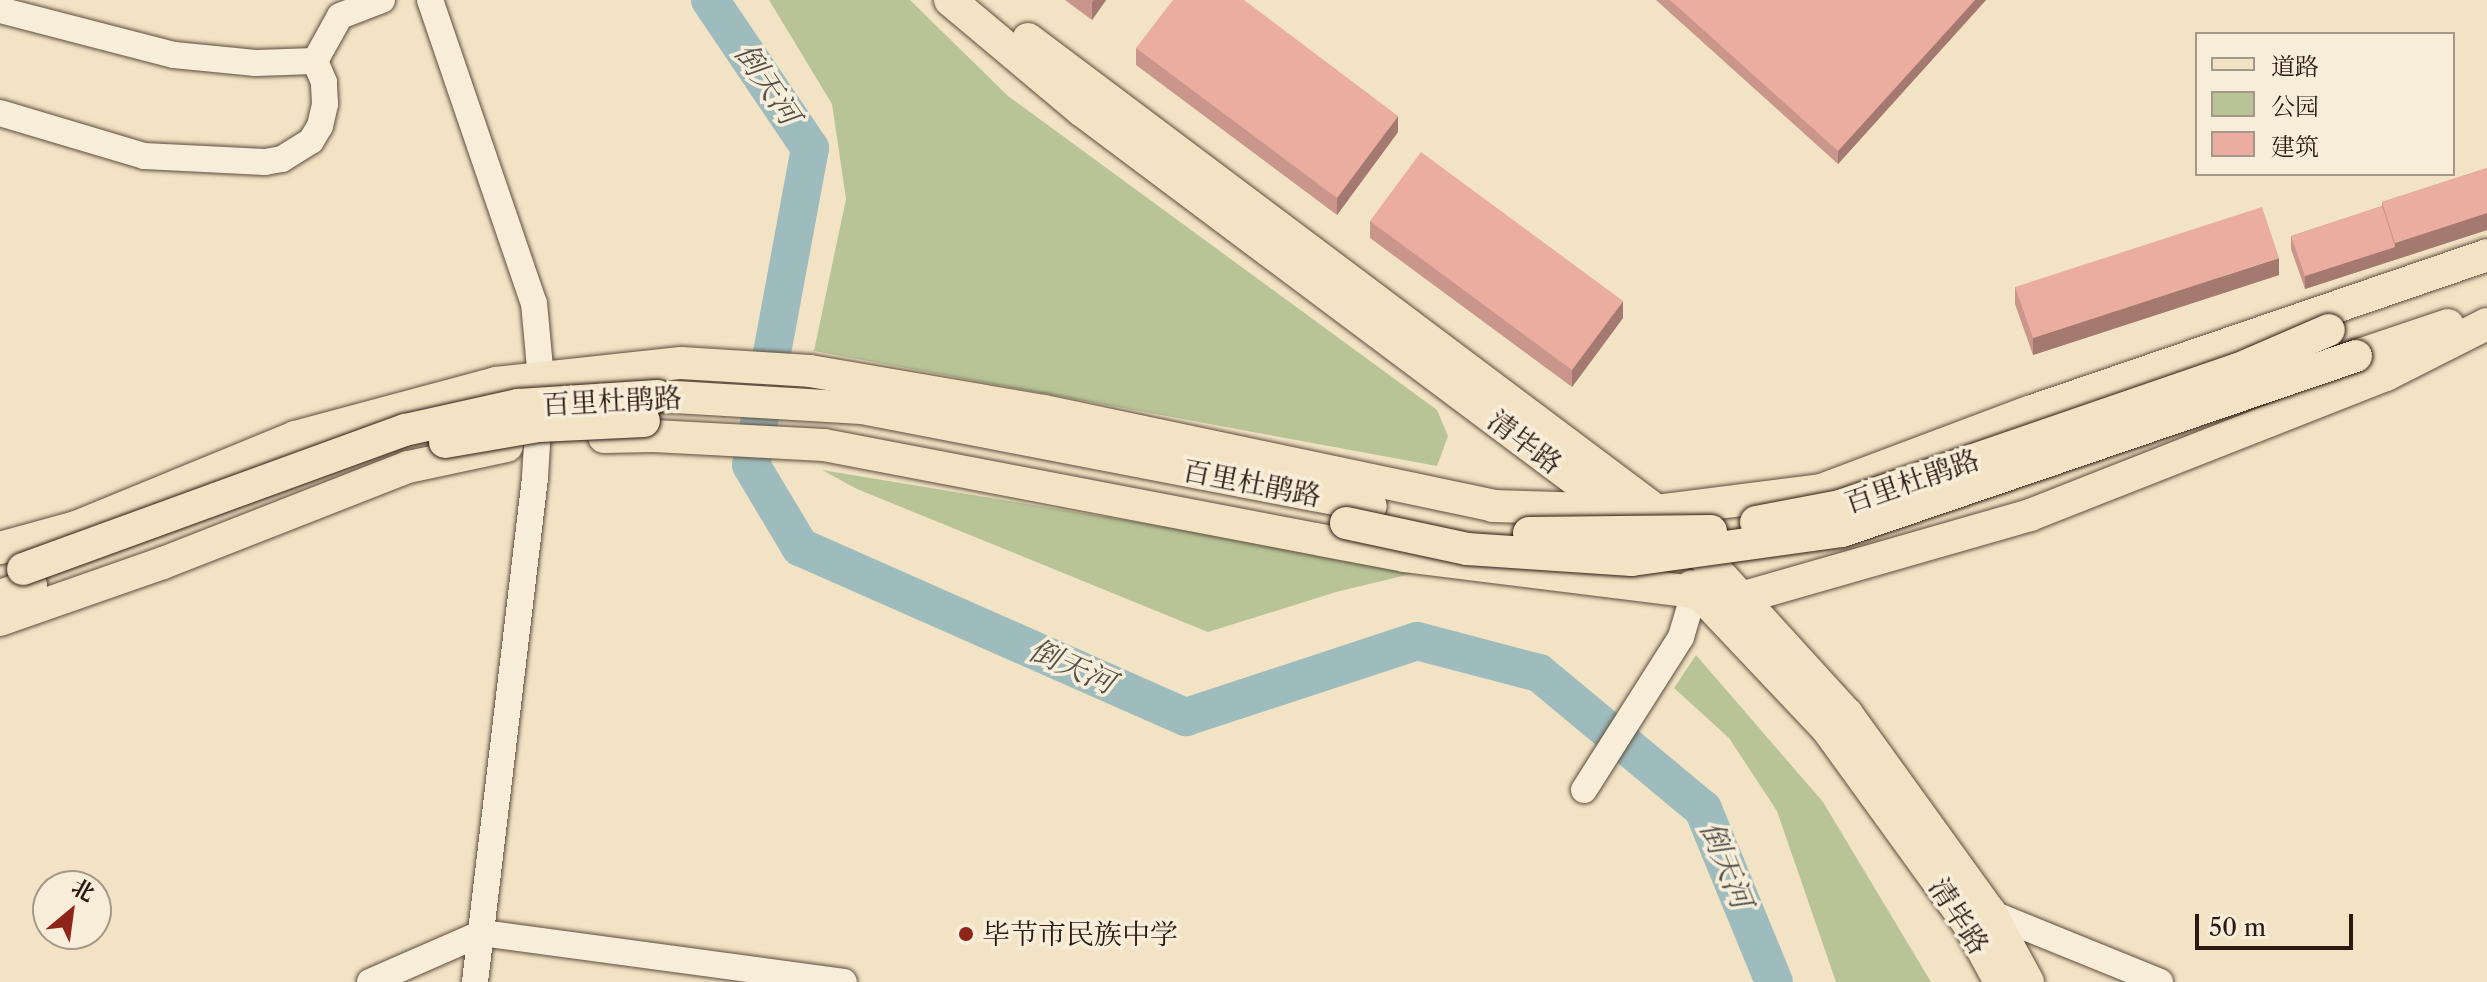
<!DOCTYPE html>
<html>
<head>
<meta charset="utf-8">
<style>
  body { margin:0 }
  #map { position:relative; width:2487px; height:982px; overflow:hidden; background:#f2e3c4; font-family:"Libre Caslon Text","Noto Serif SC",serif }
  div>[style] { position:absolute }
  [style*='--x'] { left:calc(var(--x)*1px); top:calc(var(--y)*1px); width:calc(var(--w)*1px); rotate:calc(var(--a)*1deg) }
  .green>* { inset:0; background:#b8c496 }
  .river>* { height:38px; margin:-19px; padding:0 19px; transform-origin:19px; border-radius:19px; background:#9ebcbd }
  .roads { filter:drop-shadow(0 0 2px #5d4c3e) drop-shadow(0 0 2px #5d4c3e) }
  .minor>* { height:26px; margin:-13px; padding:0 13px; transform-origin:13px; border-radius:13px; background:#f7edd9 }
  .major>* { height:32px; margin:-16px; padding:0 16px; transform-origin:16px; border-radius:16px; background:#f2e3c4 }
  .bridges { filter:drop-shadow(0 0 2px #2b1911) drop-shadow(0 0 2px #2b1911) }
  .major-bridge>* { height:32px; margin:-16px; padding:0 16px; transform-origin:16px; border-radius:16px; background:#f2e3c4 }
  .wall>* { inset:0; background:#ca958a }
  .shaded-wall>* { inset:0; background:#a47970 }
  .building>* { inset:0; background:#ebada0 }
  .dots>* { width:22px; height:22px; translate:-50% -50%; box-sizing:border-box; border:4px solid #f7edd9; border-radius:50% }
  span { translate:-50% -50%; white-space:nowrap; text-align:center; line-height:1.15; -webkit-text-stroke:7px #f7edd9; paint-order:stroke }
  .street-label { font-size:28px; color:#2b1911 }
  .poi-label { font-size:28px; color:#2b1911 }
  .left { translate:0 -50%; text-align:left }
  .water-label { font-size:30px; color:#53524d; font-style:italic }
  .legend { position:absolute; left:2195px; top:32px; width:260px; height:144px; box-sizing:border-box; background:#f7edd9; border:2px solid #a59889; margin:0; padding:10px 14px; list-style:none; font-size:24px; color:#2b1911 }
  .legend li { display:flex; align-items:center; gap:16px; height:40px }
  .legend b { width:40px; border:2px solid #a59889 }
  .north { position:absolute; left:32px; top:870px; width:80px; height:80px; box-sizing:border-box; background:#f7edd9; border:2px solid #a59889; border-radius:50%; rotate:29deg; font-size:22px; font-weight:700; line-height:32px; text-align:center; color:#2b1911 }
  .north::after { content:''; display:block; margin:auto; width:28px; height:36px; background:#8f2418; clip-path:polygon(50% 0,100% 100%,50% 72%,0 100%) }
  .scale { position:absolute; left:2195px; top:914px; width:158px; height:36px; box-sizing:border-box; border:4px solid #2b1911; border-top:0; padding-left:10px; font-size:24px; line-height:28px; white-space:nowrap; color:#2b1911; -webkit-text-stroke:6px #f7edd9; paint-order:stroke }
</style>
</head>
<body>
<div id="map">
  <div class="green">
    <div style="clip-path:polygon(769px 0,910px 0,1008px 96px,1437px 410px,1448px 436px,1437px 466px,814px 351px,846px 199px,832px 104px)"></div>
    <div style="clip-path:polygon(822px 470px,1427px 570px,1336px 592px,1208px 632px,857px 489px)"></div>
    <div style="clip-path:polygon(1696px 655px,1823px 802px,1931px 982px,1836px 982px,1777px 811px,1729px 738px,1674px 688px)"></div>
  </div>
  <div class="river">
    <div style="--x:710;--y:0;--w:179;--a:56"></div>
    <div style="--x:810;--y:148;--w:322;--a:100.5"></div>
    <div style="--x:751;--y:465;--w:96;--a:59.1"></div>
    <div style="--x:800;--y:547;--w:422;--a:23.8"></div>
    <div style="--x:1186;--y:717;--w:243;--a:-18.2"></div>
    <div style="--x:1417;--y:641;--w:126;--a:14.7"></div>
    <div style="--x:1539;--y:673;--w:213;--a:39.7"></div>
    <div style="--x:1703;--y:809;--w:187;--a:67.7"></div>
  </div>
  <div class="roads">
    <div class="minor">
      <div style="--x:430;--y:0;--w:320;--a:71.1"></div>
      <div style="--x:534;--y:303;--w:76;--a:84.7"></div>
      <div style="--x:541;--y:379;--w:99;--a:93.5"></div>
      <div style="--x:535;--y:478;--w:508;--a:96.79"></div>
      <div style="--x:0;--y:10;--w:180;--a:14.5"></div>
      <div style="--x:174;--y:55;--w:82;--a:5.6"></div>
      <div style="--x:256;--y:63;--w:59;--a:-1.9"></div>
      <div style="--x:315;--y:61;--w:51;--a:-60.9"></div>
      <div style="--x:340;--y:16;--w:45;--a:-20.9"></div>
      <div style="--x:0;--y:113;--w:150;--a:16.6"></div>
      <div style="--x:144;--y:156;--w:121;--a:2.8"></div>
      <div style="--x:265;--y:162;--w:17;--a:-10"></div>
      <div style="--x:282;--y:159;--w:34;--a:-32"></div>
      <div style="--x:311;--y:141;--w:17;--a:-59"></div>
      <div style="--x:320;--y:126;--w:23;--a:-77"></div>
      <div style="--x:325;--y:104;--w:22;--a:-93"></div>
      <div style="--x:324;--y:82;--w:23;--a:-113"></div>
      <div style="--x:1584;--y:790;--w:181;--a:-57.6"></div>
      <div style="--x:1681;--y:637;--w:49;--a:-73.4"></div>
      <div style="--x:1983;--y:910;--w:191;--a:22.1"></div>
      <div style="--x:370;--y:982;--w:122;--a:-23.6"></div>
      <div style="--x:482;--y:933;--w:365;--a:7.7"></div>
    </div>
    <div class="major">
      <div style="--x:950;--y:0;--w:171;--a:40"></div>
      <div style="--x:1081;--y:110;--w:669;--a:36.8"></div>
      <div style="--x:1028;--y:39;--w:808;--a:36.9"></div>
      <div style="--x:1674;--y:524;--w:257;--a:47.7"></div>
      <div style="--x:1847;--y:714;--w:244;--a:54.2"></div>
      <div style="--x:1990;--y:912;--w:80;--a:61.5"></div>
      <div style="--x:2356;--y:356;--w:97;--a:-18.6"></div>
      <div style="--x:658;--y:396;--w:204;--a:3.4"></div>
      <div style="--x:862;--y:408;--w:518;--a:10.9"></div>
      <div style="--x:604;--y:437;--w:50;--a:-1.1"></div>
      <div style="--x:654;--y:436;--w:170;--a:3"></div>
      <div style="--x:824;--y:445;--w:592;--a:10.82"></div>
      <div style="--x:1405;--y:556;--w:339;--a:7.1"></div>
      <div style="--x:1741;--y:598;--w:301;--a:-16"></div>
      <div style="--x:2030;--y:515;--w:383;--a:-21.5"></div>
      <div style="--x:2386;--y:375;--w:113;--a:-26.8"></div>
      <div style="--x:0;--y:548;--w:79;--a:-15.4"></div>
      <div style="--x:76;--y:527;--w:237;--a:-22.3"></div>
      <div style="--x:295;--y:437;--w:208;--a:-15"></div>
      <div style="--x:496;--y:383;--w:186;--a:-6.2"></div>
      <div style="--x:681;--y:363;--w:129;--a:3.5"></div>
      <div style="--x:810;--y:371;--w:237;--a:9.7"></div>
      <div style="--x:1044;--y:411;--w:459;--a:11.9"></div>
      <div style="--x:1493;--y:506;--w:162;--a:1.8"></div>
      <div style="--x:1655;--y:511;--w:167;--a:-7.2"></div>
      <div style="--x:1821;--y:490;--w:222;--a:-20.6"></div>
      <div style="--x:2029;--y:412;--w:484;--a:-18.9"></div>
      <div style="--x:1692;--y:586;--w:198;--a:46.6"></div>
      <div style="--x:1828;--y:730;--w:241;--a:54.1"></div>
      <div style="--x:1969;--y:925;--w:65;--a:61.5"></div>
      <div style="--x:0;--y:596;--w:33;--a:-20"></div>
      <div style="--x:0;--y:620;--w:173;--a:-19.3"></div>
      <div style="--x:163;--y:563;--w:263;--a:-21.4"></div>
      <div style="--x:408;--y:467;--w:101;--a:-12"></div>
    </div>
  </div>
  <div class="bridges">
    <div class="major-bridge">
      <div style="--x:445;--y:442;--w:95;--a:-9.7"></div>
      <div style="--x:539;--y:426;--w:105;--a:-2.7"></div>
      <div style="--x:1756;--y:522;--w:86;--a:-10.8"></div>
      <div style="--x:1840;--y:506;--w:419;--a:-19"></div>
      <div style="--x:2236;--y:370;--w:101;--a:-23.3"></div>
      <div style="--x:1346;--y:523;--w:124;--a:12.1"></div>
      <div style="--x:1467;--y:549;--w:165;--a:3.8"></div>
      <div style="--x:1632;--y:560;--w:212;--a:-7.9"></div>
      <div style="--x:1842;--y:531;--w:543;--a:-18.8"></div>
      <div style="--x:1529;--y:533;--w:182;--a:-0.6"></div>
      <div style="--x:23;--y:569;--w:407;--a:-20"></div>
      <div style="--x:405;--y:430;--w:116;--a:-12.5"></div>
      <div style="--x:518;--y:405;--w:140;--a:-3.7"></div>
    </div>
  </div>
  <div class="wall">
    <div style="clip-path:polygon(1065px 0,1106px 0,1092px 20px)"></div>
    <div style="clip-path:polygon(1656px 0,1986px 0,1838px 164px)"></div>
    <div style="clip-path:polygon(1136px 48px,1398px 132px,1337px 215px,1136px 65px)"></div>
    <div style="clip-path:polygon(2487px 168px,2487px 230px,2305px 289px,2291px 249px,2291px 236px,2382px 206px,2382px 202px)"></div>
    <div style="clip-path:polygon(1370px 221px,1623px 318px,1572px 387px,1370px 238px)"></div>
    <div style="clip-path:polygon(2279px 275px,2033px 355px,2015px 304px,2015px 287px)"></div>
  </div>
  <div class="shaded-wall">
    <div style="clip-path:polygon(1094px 0,1106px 0,1092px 20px,1092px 3px)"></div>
    <div style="clip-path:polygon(1975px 0,1986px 0,1838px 164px,1838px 151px)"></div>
    <div style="clip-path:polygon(1398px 116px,1398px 132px,1337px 215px,1337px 198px)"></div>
    <div style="clip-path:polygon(2487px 213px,2487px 230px,2305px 289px,2305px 276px,2395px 247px,2395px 243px)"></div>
    <div style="clip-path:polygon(2279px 258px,2279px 275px,2033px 355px,2033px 338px)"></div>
    <div style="clip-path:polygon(1623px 301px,1623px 318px,1572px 387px,1572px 370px)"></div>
  </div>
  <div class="building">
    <div style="clip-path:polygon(1173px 0,1244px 0,1398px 116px,1337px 198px,1136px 48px)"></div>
    <div style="clip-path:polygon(1670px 0,1975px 0,1838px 151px)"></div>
    <div style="clip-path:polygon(1421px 152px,1623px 301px,1572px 370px,1370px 221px)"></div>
    <div style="clip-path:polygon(2487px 168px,2487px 213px,2395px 243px,2382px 202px)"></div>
    <div style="clip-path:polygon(2382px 206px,2395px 247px,2305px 276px,2291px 236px)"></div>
    <div style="clip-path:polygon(2262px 207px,2279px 258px,2033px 338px,2015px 287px)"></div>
  </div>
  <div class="dots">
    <div style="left:966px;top:934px;background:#8f2418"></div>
  </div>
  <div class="street-label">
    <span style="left:612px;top:401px;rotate:-3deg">百里杜鹃路</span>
    <span style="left:1525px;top:442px;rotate:37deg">清毕路</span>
    <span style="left:1912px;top:481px;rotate:-19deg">百里杜鹃路</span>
    <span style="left:1252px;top:483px;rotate:11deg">百里杜鹃路</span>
    <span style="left:1959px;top:916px;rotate:57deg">清毕路</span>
  </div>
  <div class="poi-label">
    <span class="left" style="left:982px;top:934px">毕节市民族中学</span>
  </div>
  <div class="water-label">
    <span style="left:767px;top:84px;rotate:56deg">倒天河</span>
    <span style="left:1072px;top:667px;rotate:24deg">倒天河</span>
    <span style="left:1726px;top:865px;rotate:68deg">倒天河</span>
  </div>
  <ul class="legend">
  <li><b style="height:10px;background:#f2e3c4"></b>道路</li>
  <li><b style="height:22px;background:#b8c496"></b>公园</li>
  <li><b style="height:22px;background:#ebada0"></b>建筑</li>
  </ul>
  <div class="north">北</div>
  <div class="scale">50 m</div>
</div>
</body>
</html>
